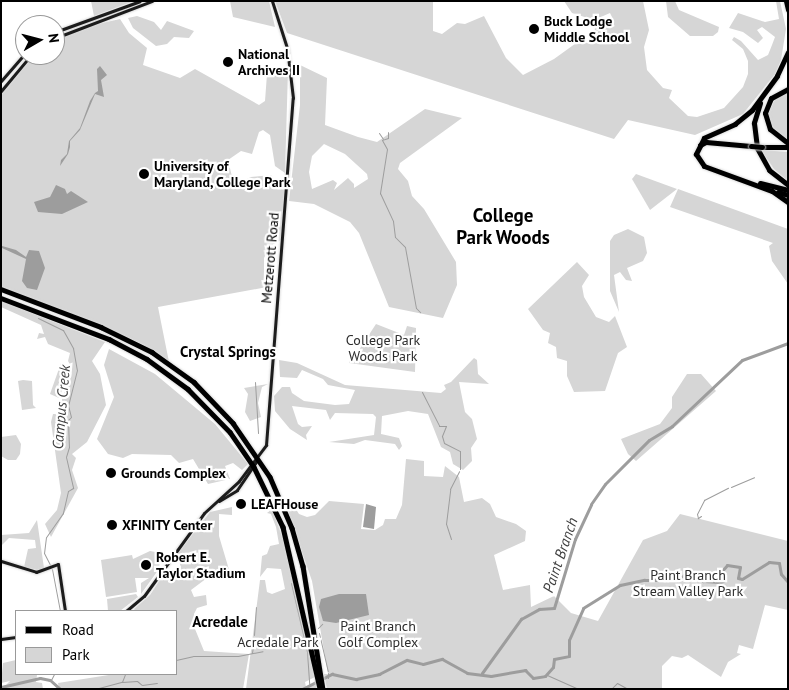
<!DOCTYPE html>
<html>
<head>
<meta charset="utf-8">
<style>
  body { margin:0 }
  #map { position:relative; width:789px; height:690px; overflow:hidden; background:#fff; font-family:"PT Sans",sans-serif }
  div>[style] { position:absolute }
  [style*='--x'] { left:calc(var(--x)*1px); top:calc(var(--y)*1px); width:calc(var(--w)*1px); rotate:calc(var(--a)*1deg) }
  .green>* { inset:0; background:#d6d6d6 }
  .water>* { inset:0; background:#9d9d9d }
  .stream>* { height:1px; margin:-0.5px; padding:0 0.5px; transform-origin:0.5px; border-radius:0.5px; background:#9d9d9d }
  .river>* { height:3px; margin:-1.5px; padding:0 1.5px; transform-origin:1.5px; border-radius:1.5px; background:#9d9d9d }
  .roads { filter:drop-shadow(0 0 1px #dbdbdb) drop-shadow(0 0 1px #dbdbdb) }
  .secondary>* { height:3px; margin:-1.5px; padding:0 1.5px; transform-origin:1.5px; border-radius:1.5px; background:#1c1c1c }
  .primary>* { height:4.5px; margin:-2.25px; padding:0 2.25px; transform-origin:2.25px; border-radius:2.25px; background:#000 }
  .highway>* { height:5px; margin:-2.5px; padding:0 2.5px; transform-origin:2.5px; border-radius:2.5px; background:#000 }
  .bridges { filter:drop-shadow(0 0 1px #dbdbdb) drop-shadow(0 0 1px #dbdbdb) }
  .highway-bridge>* { height:5px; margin:-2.5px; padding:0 2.5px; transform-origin:2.5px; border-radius:2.5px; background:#000 }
  .dots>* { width:14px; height:14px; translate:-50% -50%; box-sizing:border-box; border:2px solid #fff; border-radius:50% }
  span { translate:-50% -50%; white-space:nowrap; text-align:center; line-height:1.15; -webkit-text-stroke:4.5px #fff; paint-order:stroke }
  .poi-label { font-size:14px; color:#000; font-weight:700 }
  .left { translate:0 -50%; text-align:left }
  .street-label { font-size:14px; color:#000 }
  .park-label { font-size:14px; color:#2d2d2d }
  .neighbourhood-label { font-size:15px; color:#000; font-weight:700 }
  .water-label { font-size:15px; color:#3e3e3e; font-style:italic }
  .district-label { font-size:19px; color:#000; font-weight:700 }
  .frame { position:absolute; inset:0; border:2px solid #000; pointer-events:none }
  .legend { position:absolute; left:15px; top:610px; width:162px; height:65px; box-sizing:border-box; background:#fff; border:1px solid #999; margin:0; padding:6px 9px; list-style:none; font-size:15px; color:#000 }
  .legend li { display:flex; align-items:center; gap:10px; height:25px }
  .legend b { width:25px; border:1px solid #999 }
  .north { position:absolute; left:15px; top:15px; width:50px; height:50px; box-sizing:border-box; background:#fff; border:1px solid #999; border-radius:50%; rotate:82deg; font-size:14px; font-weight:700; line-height:20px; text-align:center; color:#000 }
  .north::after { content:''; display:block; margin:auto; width:18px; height:22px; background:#000; clip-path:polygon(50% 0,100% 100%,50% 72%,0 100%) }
</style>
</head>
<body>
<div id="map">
  <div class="green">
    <div style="clip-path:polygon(91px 1px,134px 1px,94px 16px)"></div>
    <div style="clip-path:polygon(230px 1px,269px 1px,275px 27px,233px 17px)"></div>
    <div style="clip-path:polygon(275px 1px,433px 1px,433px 31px,442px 34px,457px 23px,465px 24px,484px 16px,506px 58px,523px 75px,554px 59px,579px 41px,593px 43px,595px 28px,613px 19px,610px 13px,594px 20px,572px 13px,564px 1px,643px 1px,649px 30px,644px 47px,647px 70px,663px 88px,672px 90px,669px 98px,688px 116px,697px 117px,724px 108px,743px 87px,748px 74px,748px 61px,743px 49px,732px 40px,734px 37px,741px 41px,758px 60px,768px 55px,772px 45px,775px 37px,762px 27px,757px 30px,763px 38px,758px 43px,743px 32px,729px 28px,738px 13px,765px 22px,779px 19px,776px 1px,780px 1px,786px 29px,781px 60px,775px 74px,743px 114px,695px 135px,628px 120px,614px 139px,287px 33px)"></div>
    <div style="clip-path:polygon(666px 1px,675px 1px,679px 10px,719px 27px,718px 32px,713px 36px,690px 36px,668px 17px)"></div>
    <div style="clip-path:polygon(137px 16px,154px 22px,161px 30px,167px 21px,194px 31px,189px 38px,174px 37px,167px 44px,156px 46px,133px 28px,128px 18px)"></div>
    <div style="clip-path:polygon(120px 19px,129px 33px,147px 48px,143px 65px,180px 78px,195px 69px,259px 105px,265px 101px,267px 74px,277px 69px,288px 70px,285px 173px,275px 166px,270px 135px,263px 130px,259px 132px,252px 154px,241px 151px,228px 160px,234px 185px,251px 177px,271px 175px,274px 179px,285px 178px,281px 240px,270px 246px,264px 258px,264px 278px,267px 287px,158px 307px,169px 362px,144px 345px,99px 324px,1px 287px,1px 94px,33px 55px,55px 55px,55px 41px,89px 26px)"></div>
    <div style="clip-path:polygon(evenodd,300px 65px,327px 78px,325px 125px,358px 137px,377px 142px,425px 109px,462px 118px,400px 163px,398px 169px,408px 181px,412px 196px,424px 209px,456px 262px,457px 285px,443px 318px,389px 307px,359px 233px,350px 222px,314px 204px,289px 201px,300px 105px,300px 65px,324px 144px,345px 154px,367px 174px,368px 179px,354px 188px,354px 184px,348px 178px,334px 190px,337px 183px,333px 180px,312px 189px,309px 172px,312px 156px,324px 144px)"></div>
    <div style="clip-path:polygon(788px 92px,788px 140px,773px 128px,768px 114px,775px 99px)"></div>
    <div style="clip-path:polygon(761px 150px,788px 152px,788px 181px,774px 169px)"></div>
    <div style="clip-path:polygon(636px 174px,677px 189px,650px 210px,632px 179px)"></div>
    <div style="clip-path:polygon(678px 189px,788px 229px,788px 284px,772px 261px,769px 246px,773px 243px,670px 207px)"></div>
    <div style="clip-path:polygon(628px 229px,644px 237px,647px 253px,643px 261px,627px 268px,632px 281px,626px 280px,620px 272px,614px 275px,619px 312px,610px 291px,610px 241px,614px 235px)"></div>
    <div style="clip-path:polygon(577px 262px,589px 275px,582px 286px,584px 297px,596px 317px,609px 322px,615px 316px,627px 347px,618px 353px,605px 391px,574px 392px,567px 376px,567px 361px,557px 358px,556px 347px,548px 343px,550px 333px,543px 330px,528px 309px)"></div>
    <div style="clip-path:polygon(1px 301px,105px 342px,92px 361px,100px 374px,106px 405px,87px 442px,72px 454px,76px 458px,72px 470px,78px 488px,51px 537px,45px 524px,57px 510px,61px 493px,51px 422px,53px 414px,62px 414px,62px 399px,72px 368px,68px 361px,70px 353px,48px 344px,45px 337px,37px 339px,39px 333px,44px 334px,41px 325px,1px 307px)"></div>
    <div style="clip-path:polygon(376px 324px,404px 335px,407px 326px,416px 328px,415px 372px,349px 363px,349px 356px,357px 353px)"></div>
    <div style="clip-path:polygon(109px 349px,155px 374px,215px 424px,248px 464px,242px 470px,233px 463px,225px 466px,230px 479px,208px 484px,193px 459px,179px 463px,171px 455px,132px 454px,123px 458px,108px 454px,97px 439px,114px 397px,104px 365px)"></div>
    <div style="clip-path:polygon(474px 358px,477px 360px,478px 374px,489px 384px,459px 382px,465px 412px,472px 419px,477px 439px,471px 448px,472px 461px,463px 470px,453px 464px,450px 452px,441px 447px,428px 414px,408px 411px,382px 416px,381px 434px,399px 438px,402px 446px,399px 450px,395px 444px,365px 440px,354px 444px,329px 442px,374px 435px,376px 417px,373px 414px,335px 413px,330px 420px,326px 410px,292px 406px,298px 424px,302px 427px,312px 426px,306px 435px,307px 440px,290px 429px,275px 411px,274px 396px,282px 387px,290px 387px,292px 393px,304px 401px,335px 405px,349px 404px,355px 390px,328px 385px,323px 379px,302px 370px,297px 378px,280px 377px,279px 360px,297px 363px,345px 385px,441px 393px,446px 389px,444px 385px,451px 382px)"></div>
    <div style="clip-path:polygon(61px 363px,71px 367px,59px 398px,50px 394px)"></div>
    <div style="clip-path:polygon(687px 374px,701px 374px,716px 391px,636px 461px,628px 454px,621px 439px,660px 424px,672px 408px,672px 397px)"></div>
    <div style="clip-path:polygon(23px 380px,32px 381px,33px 405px,36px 408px,22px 410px,18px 381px)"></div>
    <div style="clip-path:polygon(268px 384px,262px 387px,258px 403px,261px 417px,250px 421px,245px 412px,248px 394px,244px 388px)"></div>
    <div style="clip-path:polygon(16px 435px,21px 444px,20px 454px,16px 460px,8px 460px,1px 456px,1px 437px)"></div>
    <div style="clip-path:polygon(406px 459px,424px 461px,424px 476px,443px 477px,445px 466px,459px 477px,464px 502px,482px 498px,490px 504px,496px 517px,516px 524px,526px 531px,525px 541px,494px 555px,503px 590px,530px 585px,531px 607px,554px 596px,571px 613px,598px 621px,643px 540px,667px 531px,680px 514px,788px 541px,788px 610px,765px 605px,753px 649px,739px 645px,737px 653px,741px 654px,728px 662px,721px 677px,688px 655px,682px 658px,672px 656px,662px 666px,662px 689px,327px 689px,324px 674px,328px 674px,312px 581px,285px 502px,290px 500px,299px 514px,307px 517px,315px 515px,329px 501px,364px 504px,361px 529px,375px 530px,383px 525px,385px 519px,396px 519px,402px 505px)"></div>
    <div style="clip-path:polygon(232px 507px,232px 515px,219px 514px,219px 536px,230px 573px,211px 575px,191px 590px,194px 597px,206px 595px,207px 605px,197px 608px,194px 614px,195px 629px,204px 651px,249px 654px,243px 689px,59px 689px,58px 683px,115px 674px,176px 674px,176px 611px,135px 611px,134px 609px,150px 595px,165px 572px,181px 570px,178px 553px,210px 512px)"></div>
    <div style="clip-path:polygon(272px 509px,286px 547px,315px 677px,305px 682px,306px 687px,316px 684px,317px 689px,246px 689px,260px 580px,265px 580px,267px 592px,272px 594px,285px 589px,281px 569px,267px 568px,260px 577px,262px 556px,267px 554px,270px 546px,279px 544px,276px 527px,271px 514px,267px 513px)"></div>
    <div style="clip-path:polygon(37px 520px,44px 568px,37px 570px,24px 567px,28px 549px,36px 548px,35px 540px,9px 538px,1px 546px,1px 535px,29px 533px)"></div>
    <div style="clip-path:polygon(150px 551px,161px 553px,159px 569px,141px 594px,141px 583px,149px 578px,135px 578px,137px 592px,106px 597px,101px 560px,132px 555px,133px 559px)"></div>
    <div style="clip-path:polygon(136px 594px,138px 597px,120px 611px,108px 611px,107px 599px)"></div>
    <div style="clip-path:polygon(16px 660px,16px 674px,46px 674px,37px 675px,36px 682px,42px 683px,43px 689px,2px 689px,10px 681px,1px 683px,3px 663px)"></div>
  </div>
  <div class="water">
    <div style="clip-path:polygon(100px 66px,107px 75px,101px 80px,104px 97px,95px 94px,80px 130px,70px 141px,70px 147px,68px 154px,60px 166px,61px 160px,67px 154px,69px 141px,80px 128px,90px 101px,95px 93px,98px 91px,97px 69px)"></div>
    <div style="clip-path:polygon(56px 185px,65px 189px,67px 194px,71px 191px,88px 202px,62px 214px,38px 212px,34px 202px,50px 197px)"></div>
    <div style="clip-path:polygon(1px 242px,2px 246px,16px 250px,26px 257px,29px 250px,39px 251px,45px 268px,37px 290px,27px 288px,22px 281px,26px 259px,2px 248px)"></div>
    <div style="clip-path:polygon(366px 504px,376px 507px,374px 529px,363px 527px)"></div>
    <div style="clip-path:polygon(366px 594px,369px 615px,336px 623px,323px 621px,319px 607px,321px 599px,339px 594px)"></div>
  </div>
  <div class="stream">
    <div style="--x:388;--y:132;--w:6;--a:90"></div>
    <div style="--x:388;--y:138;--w:6;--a:162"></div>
    <div style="--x:382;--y:140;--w:10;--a:61"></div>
    <div style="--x:387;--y:149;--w:45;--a:99"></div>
    <div style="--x:380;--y:193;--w:31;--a:65"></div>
    <div style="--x:393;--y:221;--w:16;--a:83"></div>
    <div style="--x:395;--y:237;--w:14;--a:45"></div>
    <div style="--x:405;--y:247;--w:62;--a:79.8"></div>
    <div style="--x:416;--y:308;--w:6;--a:45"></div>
    <div style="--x:379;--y:133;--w:7;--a:56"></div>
    <div style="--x:38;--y:318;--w:28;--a:26"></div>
    <div style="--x:63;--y:330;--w:21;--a:61"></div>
    <div style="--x:73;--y:348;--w:22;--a:80"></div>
    <div style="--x:77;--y:370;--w:36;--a:104"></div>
    <div style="--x:68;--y:405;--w:12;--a:76"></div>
    <div style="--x:71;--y:417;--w:4;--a:135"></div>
    <div style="--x:68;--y:420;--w:27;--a:88"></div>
    <div style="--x:69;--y:447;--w:10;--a:107"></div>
    <div style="--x:66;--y:457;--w:32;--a:77"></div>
    <div style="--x:73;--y:488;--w:6;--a:149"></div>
    <div style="--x:68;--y:491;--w:23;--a:103"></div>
    <div style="--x:63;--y:513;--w:29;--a:125"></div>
    <div style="--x:46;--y:537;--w:16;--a:97"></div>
    <div style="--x:44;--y:553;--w:13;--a:63"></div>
    <div style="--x:255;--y:382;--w:51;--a:86.6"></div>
    <div style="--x:422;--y:392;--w:38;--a:63"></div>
    <div style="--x:439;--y:426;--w:7;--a:0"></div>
    <div style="--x:446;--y:426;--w:11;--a:112"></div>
    <div style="--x:442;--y:436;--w:7;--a:74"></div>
    <div style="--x:444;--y:443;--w:18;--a:27"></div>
    <div style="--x:460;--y:451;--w:18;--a:90"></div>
    <div style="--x:731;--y:487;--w:25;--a:-23"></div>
    <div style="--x:701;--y:516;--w:4;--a:146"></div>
    <div style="--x:698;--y:518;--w:4;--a:-104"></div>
    <div style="--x:697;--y:514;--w:16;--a:-63"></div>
    <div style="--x:704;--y:500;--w:27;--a:-27"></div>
    <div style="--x:451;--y:539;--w:16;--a:-108"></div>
    <div style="--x:446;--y:524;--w:35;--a:-83"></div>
    <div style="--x:450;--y:489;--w:20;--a:-63"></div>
    <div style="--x:52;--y:569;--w:43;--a:79.2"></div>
    <div style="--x:291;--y:583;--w:71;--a:76.9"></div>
    <div style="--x:307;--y:652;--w:32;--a:86"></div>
    <div style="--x:58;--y:611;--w:1;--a:0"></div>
    <div style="--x:318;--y:628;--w:6;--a:-45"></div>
    <div style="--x:319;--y:633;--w:39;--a:77"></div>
    <div style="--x:254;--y:635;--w:28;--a:-86"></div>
    <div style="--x:252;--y:653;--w:14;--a:-82"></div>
    <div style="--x:176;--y:660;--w:17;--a:-13"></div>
    <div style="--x:193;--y:656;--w:45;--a:0"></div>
    <div style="--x:238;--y:656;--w:25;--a:-11"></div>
    <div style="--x:547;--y:675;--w:35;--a:24"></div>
    <div style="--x:328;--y:678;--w:5;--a:-90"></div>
    <div style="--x:51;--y:680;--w:7;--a:-63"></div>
    <div style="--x:122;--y:682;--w:9;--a:-69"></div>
    <div style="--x:95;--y:689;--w:28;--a:-15"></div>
    <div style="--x:122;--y:682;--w:15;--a:-4"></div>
    <div style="--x:137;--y:681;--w:6;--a:39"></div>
    <div style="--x:142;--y:685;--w:15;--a:-8"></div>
    <div style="--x:611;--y:689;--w:8;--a:-45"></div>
    <div style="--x:617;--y:683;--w:13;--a:29"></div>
  </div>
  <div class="river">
    <div style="--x:482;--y:673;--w:67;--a:-54.2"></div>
    <div style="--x:521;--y:619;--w:21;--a:-29"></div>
    <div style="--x:539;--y:609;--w:15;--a:-4"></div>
    <div style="--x:554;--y:608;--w:72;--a:-73.1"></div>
    <div style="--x:575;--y:539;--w:38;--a:-65"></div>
    <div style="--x:591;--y:504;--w:24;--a:-55"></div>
    <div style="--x:605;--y:484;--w:62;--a:-45"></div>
    <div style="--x:649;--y:440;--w:27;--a:-31"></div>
    <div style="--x:672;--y:426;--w:96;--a:-43.3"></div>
    <div style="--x:742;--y:360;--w:49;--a:-20.3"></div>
    <div style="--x:1;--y:687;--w:40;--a:-13"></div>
    <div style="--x:40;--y:678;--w:10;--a:11"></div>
    <div style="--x:50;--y:680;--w:13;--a:42"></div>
    <div style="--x:302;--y:689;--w:34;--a:-27"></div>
    <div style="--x:332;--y:674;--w:25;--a:12"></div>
    <div style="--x:356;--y:679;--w:24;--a:-12"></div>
    <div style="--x:379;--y:674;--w:31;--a:-27"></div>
    <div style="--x:407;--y:660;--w:16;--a:14"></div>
    <div style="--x:423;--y:664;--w:20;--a:-15"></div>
    <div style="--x:442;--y:659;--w:29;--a:29"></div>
    <div style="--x:467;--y:673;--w:24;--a:7"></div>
    <div style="--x:491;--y:676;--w:35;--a:-10"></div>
    <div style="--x:525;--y:670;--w:11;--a:45"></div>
    <div style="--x:533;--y:678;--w:12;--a:-9"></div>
    <div style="--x:545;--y:676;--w:12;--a:-48"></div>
    <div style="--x:553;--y:667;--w:8;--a:-83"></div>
    <div style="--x:554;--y:659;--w:15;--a:-11"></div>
    <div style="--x:569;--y:656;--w:16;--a:-90"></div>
    <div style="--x:569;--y:640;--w:35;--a:-66"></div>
    <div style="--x:583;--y:608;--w:44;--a:-31.9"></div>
    <div style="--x:620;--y:585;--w:25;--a:-12"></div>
    <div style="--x:644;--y:580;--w:31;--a:0"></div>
    <div style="--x:675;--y:580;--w:16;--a:-30"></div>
    <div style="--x:689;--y:572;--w:17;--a:33"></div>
    <div style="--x:703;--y:581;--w:17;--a:3"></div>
    <div style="--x:720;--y:582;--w:5;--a:-22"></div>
    <div style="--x:725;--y:580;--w:9;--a:-117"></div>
    <div style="--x:721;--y:572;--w:9;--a:-49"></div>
    <div style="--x:727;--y:565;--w:13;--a:9"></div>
    <div style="--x:740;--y:567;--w:11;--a:100"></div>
    <div style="--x:738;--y:578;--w:4;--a:14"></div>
    <div style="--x:742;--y:579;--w:32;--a:-32"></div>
    <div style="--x:769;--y:562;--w:10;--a:6"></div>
    <div style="--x:779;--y:563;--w:11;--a:80"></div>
    <div style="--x:781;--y:574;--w:11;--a:49"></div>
  </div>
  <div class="roads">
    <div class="secondary">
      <div style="--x:55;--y:32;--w:90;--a:-20"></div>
      <div style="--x:55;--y:38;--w:104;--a:-20.9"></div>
      <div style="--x:1;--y:81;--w:37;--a:-49"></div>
      <div style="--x:1;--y:91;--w:47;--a:-50.2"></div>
      <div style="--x:219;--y:501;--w:21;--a:-31"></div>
      <div style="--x:237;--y:490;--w:37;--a:-56"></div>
      <div style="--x:1;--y:561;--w:37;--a:17"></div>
      <div style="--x:36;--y:572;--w:23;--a:-20"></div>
      <div style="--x:58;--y:564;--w:48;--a:81.5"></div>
      <div style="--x:126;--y:611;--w:23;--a:-40"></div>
      <div style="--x:144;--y:596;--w:102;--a:-54.1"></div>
      <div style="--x:204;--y:513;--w:47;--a:-42.4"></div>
      <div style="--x:239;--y:481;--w:45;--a:-53.1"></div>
      <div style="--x:266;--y:445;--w:348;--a:-85.6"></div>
      <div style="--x:293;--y:98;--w:50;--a:-96.8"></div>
      <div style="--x:287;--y:48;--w:49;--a:-107.7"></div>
      <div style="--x:1;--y:639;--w:15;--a:-8"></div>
    </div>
    <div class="primary">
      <div style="--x:1;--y:289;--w:107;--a:20.8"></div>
      <div style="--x:101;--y:327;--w:57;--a:26.1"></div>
      <div style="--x:152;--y:352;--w:52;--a:35.5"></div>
      <div style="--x:194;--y:382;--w:57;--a:46.4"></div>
      <div style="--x:233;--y:423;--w:65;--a:55.6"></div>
      <div style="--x:270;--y:477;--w:56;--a:66.7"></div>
      <div style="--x:292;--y:528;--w:40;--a:74"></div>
      <div style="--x:303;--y:566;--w:125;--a:80.8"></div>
      <div style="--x:1;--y:298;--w:116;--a:20.8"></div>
      <div style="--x:109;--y:339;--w:43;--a:27.8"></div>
      <div style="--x:147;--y:359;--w:51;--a:36.2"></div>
      <div style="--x:188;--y:389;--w:60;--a:45.7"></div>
      <div style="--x:230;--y:432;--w:42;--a:55.6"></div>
      <div style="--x:254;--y:467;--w:67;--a:64.2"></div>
      <div style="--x:283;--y:527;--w:166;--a:77.1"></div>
    </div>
    <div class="highway">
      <div style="--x:786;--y:1;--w:9;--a:77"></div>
      <div style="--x:788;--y:52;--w:26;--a:115"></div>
      <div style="--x:777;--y:76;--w:42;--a:126.3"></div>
      <div style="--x:752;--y:110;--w:22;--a:141"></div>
      <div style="--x:735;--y:124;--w:34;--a:156"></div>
      <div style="--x:704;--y:138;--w:18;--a:117"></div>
      <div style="--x:696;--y:154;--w:14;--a:56"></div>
      <div style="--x:704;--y:166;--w:72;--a:20.2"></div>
      <div style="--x:772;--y:191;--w:19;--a:35"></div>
      <div style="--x:788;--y:89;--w:19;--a:152"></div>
      <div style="--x:771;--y:98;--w:16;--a:112"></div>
      <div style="--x:765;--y:113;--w:17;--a:73"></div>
      <div style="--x:770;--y:129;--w:23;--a:38"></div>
      <div style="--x:760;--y:103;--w:21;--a:107"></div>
      <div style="--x:754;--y:123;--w:25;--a:83"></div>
      <div style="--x:757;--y:148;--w:25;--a:61"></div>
      <div style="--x:769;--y:170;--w:24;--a:38"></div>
      <div style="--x:700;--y:145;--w:7;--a:-27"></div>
      <div style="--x:706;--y:142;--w:45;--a:5.1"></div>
      <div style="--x:762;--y:147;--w:26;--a:0"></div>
      <div style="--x:760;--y:183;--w:29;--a:14"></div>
      <div style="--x:778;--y:192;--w:10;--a:17"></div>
    </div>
  </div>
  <div class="bridges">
    <div class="highway-bridge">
      <div style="--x:751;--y:146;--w:11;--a:5"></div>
    </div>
  </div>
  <div class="dots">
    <div style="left:534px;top:29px;background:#000"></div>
    <div style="left:228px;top:62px;background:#000"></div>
    <div style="left:144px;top:174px;background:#000"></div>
    <div style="left:111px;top:473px;background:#000"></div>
    <div style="left:241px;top:504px;background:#000"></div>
    <div style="left:112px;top:525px;background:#000"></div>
    <div style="left:146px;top:565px;background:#000"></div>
  </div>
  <div class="poi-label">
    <span class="left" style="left:544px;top:29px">Buck Lodge<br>Middle School</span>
    <span class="left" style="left:238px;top:62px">National<br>Archives II</span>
    <span class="left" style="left:154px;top:174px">University of<br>Maryland, College Park</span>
    <span class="left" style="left:121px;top:473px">Grounds Complex</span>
    <span class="left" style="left:251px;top:504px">LEAFHouse</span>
    <span class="left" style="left:122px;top:525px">XFINITY Center</span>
    <span class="left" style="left:156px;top:565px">Robert E.<br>Taylor Stadium</span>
  </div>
  <div class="street-label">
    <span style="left:270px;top:258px;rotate:-85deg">Metzerott Road</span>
  </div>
  <div class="park-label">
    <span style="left:383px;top:348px">College Park<br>Woods Park</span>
    <span style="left:688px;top:583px">Paint Branch<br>Stream Valley Park</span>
    <span style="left:378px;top:634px">Paint Branch<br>Golf Complex</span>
    <span style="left:278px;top:642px">Acredale Park</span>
  </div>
  <div class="neighbourhood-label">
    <span style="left:228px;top:352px">Crystal Springs</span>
    <span style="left:220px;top:622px">Acredale</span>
  </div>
  <div class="water-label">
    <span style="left:61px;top:407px;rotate:-85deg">Campus Creek</span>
    <span style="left:560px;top:555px;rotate:-71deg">Paint Branch</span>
  </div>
  <div class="district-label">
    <span style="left:503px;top:227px">College<br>Park Woods</span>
  </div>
  <div class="frame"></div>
  <ul class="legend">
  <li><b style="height:6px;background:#000"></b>Road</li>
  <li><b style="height:14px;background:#d6d6d6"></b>Park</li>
  </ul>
  <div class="north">N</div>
</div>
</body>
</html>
